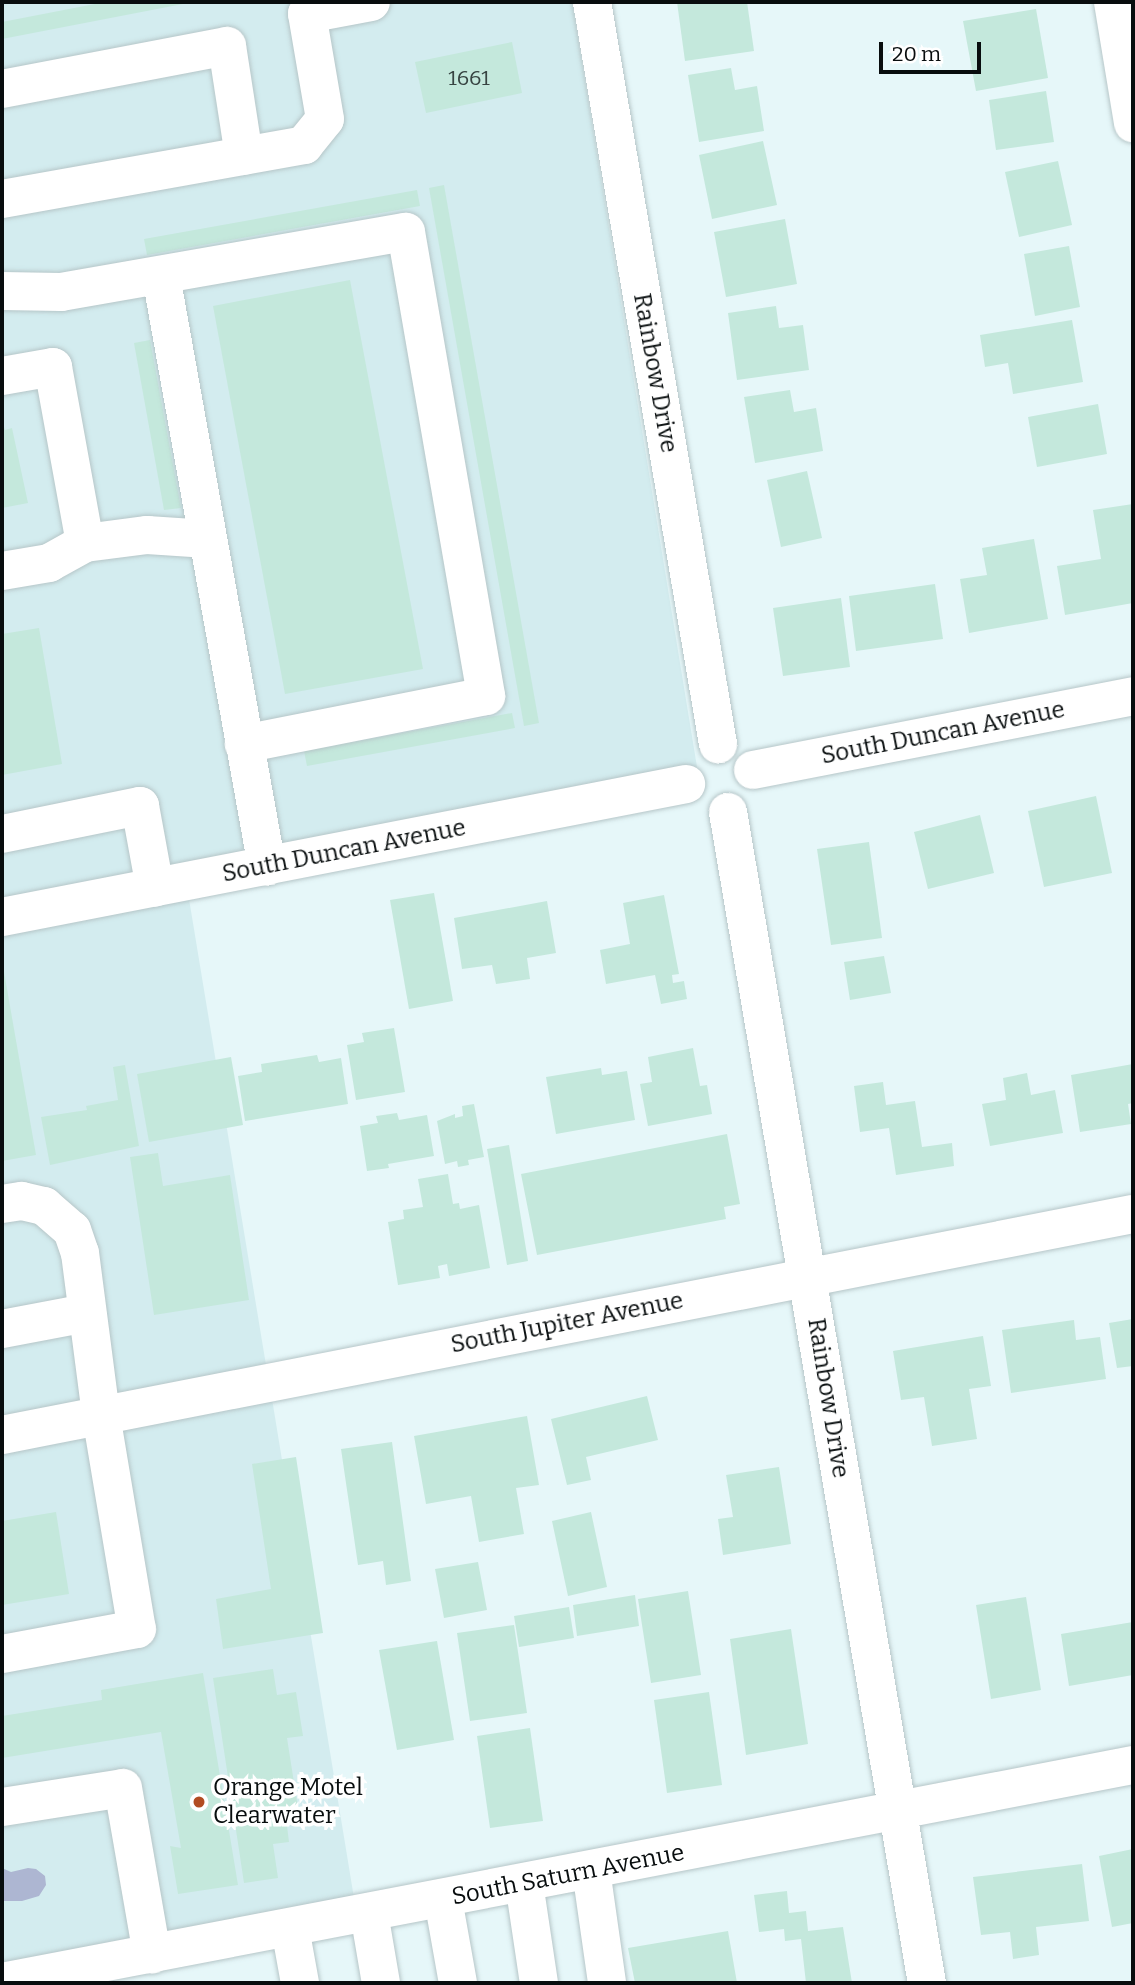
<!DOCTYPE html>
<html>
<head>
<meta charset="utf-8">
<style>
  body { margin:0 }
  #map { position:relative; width:1135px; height:1985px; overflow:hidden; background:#e6f7f9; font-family:Bitter,serif }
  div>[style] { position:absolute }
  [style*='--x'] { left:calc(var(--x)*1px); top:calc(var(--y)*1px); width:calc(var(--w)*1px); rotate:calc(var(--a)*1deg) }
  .built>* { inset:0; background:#d3ecef }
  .water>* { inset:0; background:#adb6d2 }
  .building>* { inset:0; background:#c4e8dc }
  .roads { filter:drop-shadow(0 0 2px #b6c6c8) drop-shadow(0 0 2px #b6c6c8) }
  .minor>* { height:38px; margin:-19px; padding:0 19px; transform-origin:19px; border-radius:19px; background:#fff }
  .dots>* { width:19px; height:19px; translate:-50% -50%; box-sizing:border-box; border:4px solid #fff; border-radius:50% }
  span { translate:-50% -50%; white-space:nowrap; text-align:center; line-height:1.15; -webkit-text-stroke:7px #fff; paint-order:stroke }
  .number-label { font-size:21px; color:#374442 }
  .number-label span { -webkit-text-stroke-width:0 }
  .street-label { font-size:24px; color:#080d0e }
  .poi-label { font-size:24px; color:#080d0e }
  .left { translate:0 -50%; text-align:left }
  .frame { position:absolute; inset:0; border:4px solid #080d0e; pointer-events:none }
  .scale { position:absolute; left:879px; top:42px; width:102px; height:32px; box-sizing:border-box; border:4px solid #080d0e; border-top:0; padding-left:9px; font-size:21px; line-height:24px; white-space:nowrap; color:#080d0e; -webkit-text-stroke:5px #fff; paint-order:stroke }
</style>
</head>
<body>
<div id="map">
  <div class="built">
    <div style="clip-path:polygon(2px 2px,572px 2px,697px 767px,2px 900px)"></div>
    <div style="clip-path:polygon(189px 899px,266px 1365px,2px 1417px,2px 935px)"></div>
    <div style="clip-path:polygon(272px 1399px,354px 1898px,2px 1965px,2px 1453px)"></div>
  </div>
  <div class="water">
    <div style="clip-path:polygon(2px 1868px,11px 1872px,28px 1868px,36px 1869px,45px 1876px,46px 1885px,39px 1896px,22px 1901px,2px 1901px)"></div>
  </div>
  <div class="building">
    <div style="clip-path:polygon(105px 2px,188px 3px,2px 39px,2px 22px)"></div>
    <div style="clip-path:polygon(677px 2px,747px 2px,754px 51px,685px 61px)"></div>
    <div style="clip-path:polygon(1036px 9px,1048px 78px,976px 91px,963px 21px)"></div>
    <div style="clip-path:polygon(512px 42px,522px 93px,426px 113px,415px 62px)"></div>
    <div style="clip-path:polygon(731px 68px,735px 90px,757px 86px,764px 131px,699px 142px,688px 75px)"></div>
    <div style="clip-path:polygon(1046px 91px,1054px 142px,996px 150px,989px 100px)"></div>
    <div style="clip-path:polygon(763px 141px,777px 205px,712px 219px,699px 155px)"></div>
    <div style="clip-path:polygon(1058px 161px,1072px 225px,1019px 237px,1005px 172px)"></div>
    <div style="clip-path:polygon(444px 185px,539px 723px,524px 726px,429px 188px)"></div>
    <div style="clip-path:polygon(417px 190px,420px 206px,147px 255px,144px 239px)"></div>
    <div style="clip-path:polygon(785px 219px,797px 284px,726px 297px,714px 232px)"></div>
    <div style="clip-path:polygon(1069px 246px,1080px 307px,1035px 316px,1024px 254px)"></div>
    <div style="clip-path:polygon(350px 280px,423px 669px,285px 694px,213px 306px)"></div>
    <div style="clip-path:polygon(776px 306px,779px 328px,803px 325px,809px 370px,737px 380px,728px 313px)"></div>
    <div style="clip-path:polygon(1072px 320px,1083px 382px,1013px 394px,1008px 363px,985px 367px,980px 335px)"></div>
    <div style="clip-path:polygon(150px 340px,181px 508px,164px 510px,134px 343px)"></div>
    <div style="clip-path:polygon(790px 390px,794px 412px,816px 408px,823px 451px,755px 463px,744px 397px)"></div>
    <div style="clip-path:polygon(1098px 404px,1107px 454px,1037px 467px,1028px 417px)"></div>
    <div style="clip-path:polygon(2px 421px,5px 430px,12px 428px,28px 503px,2px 508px)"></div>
    <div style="clip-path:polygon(807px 471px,822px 538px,781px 547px,767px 480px)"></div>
    <div style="clip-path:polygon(1133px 504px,1133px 603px,1065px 615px,1057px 566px,1101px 559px,1093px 510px)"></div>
    <div style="clip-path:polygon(1034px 539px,1048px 619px,969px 633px,960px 579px,987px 575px,982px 548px)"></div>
    <div style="clip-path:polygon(935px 584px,943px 639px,856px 651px,849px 596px)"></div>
    <div style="clip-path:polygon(841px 598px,850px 667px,783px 676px,773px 608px)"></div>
    <div style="clip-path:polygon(39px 628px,62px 764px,2px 775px,2px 634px)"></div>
    <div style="clip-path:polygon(512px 713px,515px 728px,307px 766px,304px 751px)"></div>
    <div style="clip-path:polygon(1096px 796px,1112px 873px,1044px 887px,1028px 811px)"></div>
    <div style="clip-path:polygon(980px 815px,994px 873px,928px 889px,914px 832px)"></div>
    <div style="clip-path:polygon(869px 842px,882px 938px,831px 945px,817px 849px)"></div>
    <div style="clip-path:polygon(434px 893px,453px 1001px,409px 1009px,390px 900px)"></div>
    <div style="clip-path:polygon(664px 895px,679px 974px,672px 975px,673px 983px,684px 981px,687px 999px,661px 1004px,655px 975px,606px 984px,600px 950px,630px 944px,623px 903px)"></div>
    <div style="clip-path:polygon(547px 901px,556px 953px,527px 958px,530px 979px,496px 984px,492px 965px,462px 969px,454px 918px)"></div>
    <div style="clip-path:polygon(884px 956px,891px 993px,850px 1000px,844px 962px)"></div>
    <div style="clip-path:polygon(3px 966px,36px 1155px,2px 1161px,2px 967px)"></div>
    <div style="clip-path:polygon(394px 1028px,405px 1092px,356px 1100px,347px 1045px,364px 1042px,362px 1033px)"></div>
    <div style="clip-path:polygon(693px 1048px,700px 1086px,707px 1085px,712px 1114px,648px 1126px,640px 1084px,652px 1082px,648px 1057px)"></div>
    <div style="clip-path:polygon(317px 1055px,319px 1062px,341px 1058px,348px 1104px,245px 1121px,238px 1076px,262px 1072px,261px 1064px)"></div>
    <div style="clip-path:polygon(231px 1057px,243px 1125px,149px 1142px,137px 1074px)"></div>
    <div style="clip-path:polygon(1133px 1064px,1133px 1103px,1128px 1104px,1131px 1124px,1080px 1132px,1071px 1075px)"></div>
    <div style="clip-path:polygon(125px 1065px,139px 1146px,50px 1165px,41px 1117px,87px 1110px,86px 1106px,118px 1100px,113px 1067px)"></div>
    <div style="clip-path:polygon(601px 1068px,602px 1075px,627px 1071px,635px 1120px,556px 1134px,546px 1077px)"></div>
    <div style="clip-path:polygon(1027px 1073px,1031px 1095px,1055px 1090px,1063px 1133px,990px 1146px,982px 1104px,1006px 1100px,1003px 1078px)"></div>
    <div style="clip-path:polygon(883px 1082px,886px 1105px,915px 1101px,922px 1147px,952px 1143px,954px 1166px,896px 1175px,889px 1128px,860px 1132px,854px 1086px)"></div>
    <div style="clip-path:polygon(474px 1104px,484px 1157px,468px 1160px,469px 1165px,458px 1167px,457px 1161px,445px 1164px,437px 1121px,455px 1114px,455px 1118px,463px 1116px,462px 1106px)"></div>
    <div style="clip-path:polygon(397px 1113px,399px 1120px,427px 1115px,434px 1156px,388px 1164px,389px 1168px,367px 1171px,360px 1126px,378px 1123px,376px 1116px)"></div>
    <div style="clip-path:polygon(727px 1134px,740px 1204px,724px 1207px,726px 1219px,537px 1255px,521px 1174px)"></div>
    <div style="clip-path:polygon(509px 1145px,528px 1261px,507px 1265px,487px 1149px)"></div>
    <div style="clip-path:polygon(158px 1153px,163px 1186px,230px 1175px,249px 1300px,154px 1315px,130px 1157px)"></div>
    <div style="clip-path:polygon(448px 1174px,453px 1204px,459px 1203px,460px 1209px,479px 1205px,490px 1268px,449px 1276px,447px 1264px,438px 1266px,440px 1278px,398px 1285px,388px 1222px,404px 1219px,403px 1210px,423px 1207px,418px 1179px)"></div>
    <div style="clip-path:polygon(1133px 1319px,1133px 1366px,1117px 1368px,1109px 1323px)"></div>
    <div style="clip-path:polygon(1074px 1320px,1076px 1340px,1100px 1337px,1106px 1379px,1011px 1393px,1002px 1330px)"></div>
    <div style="clip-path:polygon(983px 1336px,991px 1386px,969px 1389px,977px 1439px,932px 1446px,924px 1397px,901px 1400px,893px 1351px)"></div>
    <div style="clip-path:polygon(647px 1396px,658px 1440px,586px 1457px,591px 1480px,567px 1485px,551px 1419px)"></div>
    <div style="clip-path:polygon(527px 1416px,539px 1485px,516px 1488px,524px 1534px,479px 1542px,471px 1496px,426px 1504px,414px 1436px)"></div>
    <div style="clip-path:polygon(392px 1442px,411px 1581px,386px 1585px,383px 1561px,358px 1565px,341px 1449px)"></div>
    <div style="clip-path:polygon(296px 1457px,323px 1633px,223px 1649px,216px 1599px,271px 1589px,252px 1464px)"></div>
    <div style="clip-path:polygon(779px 1467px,791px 1544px,723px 1555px,718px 1519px,733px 1517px,726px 1475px)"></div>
    <div style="clip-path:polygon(56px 1512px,69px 1594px,2px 1605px,2px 1521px)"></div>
    <div style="clip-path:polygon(591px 1512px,607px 1587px,568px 1596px,552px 1521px)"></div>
    <div style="clip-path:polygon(478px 1562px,487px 1610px,444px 1618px,435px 1569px)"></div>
    <div style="clip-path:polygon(688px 1591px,701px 1675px,651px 1683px,638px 1599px)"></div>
    <div style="clip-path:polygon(635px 1595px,639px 1626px,577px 1636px,573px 1605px)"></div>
    <div style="clip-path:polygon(1026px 1597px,1041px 1690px,991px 1699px,976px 1605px)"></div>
    <div style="clip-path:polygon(569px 1607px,574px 1638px,519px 1647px,514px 1616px)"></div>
    <div style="clip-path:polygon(1133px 1622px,1133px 1675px,1069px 1686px,1061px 1634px)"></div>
    <div style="clip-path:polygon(514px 1625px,527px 1713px,470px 1721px,457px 1633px)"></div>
    <div style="clip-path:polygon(791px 1629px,808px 1744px,746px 1755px,730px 1639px)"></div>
    <div style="clip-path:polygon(437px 1641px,454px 1740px,397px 1750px,379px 1650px)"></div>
    <div style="clip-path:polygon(273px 1669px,277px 1695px,296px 1692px,303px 1736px,287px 1738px,298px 1808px,285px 1810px,289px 1842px,273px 1844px,278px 1878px,244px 1883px,213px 1678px)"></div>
    <div style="clip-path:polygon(203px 1673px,238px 1885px,178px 1894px,170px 1846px,181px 1848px,161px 1732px,2px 1758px,2px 1716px,102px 1700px,101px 1690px)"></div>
    <div style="clip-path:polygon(709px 1692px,722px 1785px,667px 1793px,654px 1700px)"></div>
    <div style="clip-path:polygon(530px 1728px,543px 1821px,490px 1828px,477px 1736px)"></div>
    <div style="clip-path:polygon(1133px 1849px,1133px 1923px,1112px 1927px,1099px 1856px)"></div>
    <div style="clip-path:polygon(1082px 1864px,1089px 1921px,1036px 1927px,1039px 1955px,1013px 1959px,1010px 1932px,981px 1935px,973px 1877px)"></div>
    <div style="clip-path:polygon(787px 1891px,789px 1913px,806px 1911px,808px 1931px,843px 1927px,852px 1983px,806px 1983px,801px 1939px,785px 1941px,784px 1929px,759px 1932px,754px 1895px)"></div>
    <div style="clip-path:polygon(728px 1931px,737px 1983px,635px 1983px,628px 1948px)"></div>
  </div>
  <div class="roads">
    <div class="minor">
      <div style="--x:592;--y:2;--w:753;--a:80.36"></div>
      <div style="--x:1113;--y:2;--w:123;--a:80.6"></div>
      <div style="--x:2;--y:89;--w:229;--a:-10.8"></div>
      <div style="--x:227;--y:46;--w:111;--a:81.2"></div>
      <div style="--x:2;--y:199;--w:307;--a:-10.1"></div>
      <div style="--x:304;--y:145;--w:33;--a:-51"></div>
      <div style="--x:325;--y:119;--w:107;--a:-99.7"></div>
      <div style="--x:307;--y:14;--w:65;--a:-10.6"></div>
      <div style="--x:161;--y:276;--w:600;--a:79.83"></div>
      <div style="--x:2;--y:291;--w:59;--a:1"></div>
      <div style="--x:61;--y:292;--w:350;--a:-9.9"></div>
      <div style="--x:406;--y:232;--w:471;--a:80.2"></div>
      <div style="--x:486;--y:696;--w:247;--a:168.8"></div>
      <div style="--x:2;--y:376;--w:52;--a:-10"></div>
      <div style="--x:53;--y:367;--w:179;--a:79.7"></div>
      <div style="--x:85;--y:543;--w:63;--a:-7.4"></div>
      <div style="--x:147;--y:535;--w:61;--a:3.8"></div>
      <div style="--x:2;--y:571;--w:48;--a:-9.7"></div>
      <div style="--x:49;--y:563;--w:41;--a:-29.1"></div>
      <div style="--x:753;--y:770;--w:387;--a:-11"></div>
      <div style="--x:728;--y:812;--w:1188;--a:80.36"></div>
      <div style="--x:2;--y:834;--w:141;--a:-11.5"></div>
      <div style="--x:140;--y:806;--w:83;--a:79.6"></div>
      <div style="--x:2;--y:917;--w:697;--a:-11"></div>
      <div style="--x:2;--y:1204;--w:20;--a:-9"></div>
      <div style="--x:22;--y:1201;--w:23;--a:13"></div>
      <div style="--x:44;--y:1206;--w:37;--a:41"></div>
      <div style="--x:72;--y:1230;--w:24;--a:71"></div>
      <div style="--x:80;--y:1253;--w:163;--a:82.6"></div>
      <div style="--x:101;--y:1415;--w:217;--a:80.5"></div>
      <div style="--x:137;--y:1629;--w:137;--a:169.5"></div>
      <div style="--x:2;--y:1329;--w:86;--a:-10.7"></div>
      <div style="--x:2;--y:1435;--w:1152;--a:-11.06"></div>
      <div style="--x:2;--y:1807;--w:122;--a:-8.9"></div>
      <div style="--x:123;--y:1788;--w:169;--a:80.1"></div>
      <div style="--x:591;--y:1870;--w:114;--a:81.9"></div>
      <div style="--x:524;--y:1883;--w:101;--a:81.5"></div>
      <div style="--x:443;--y:1899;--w:85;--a:79.9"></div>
      <div style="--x:369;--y:1913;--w:71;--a:80.3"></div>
      <div style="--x:290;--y:1928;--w:56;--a:79.7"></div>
      <div style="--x:2;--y:1982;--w:1152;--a:-10.86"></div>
    </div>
  </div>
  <div class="dots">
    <div style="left:199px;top:1802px;background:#b24c22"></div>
  </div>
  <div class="number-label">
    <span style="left:469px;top:78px">1661</span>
  </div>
  <div class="street-label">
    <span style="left:655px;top:373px;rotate:80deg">Rainbow Drive</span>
    <span style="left:943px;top:733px;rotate:-11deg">South Duncan Avenue</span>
    <span style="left:344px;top:851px;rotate:-11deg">South Duncan Avenue</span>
    <span style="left:567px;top:1323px;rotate:-11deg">South Jupiter Avenue</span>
    <span style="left:828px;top:1398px;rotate:81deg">Rainbow Drive</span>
    <span style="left:568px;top:1875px;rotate:-11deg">South Saturn Avenue</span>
  </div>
  <div class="poi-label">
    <span class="left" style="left:213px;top:1802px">Orange Motel<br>Clearwater</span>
  </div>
  <div class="frame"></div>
  <div class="scale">20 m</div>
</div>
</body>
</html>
